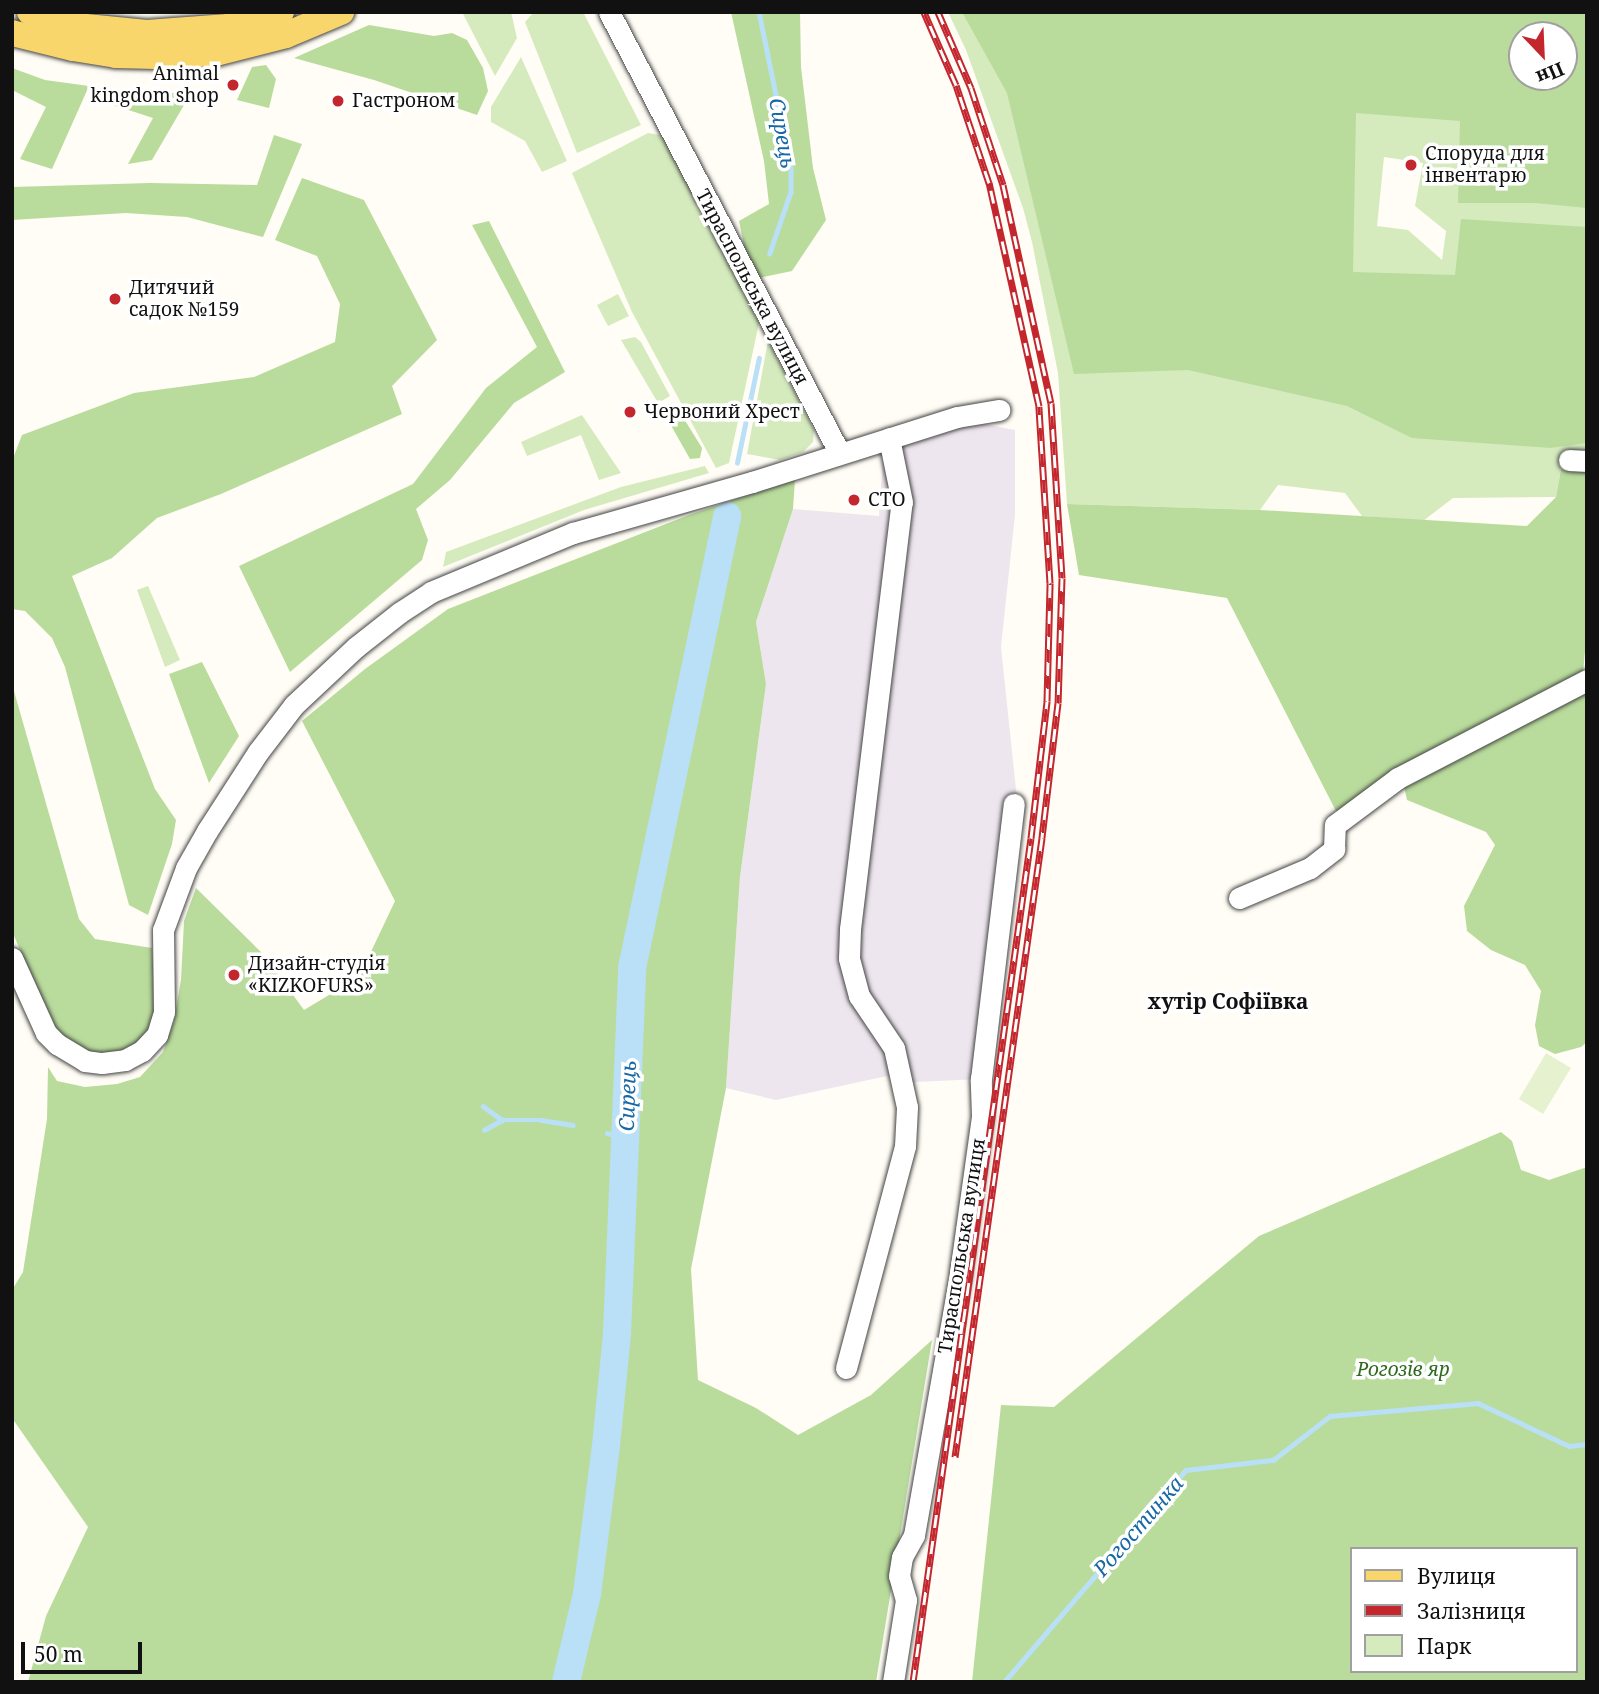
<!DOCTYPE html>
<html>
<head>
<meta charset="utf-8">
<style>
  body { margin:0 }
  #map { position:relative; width:1599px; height:1694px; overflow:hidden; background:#fffdf5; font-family:"Noto Serif",serif }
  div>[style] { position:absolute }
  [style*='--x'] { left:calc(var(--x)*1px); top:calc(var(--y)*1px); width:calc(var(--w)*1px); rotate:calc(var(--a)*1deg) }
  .industrial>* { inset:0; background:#eee6ef }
  .green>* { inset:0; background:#d5ebbd }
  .forest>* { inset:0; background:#b9dc9c }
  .pitch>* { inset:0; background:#e6f2cf }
  .stream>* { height:4.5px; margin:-2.25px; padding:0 2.25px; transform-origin:2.25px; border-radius:2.25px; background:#b9e0f7 }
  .river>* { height:28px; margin:-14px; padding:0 14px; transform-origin:14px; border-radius:14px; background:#b9e0f7 }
  .roads { filter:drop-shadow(0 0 2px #444) drop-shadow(0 0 2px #444) }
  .minor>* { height:21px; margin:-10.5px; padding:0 10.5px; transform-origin:10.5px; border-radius:10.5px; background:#fff }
  .major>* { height:26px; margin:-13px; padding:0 13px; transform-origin:13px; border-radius:13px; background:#f9d66b }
  .rail>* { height:7px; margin-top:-3.5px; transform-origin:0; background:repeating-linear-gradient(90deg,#fff 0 13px,#c4262e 0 26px); box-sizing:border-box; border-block:2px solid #c4262e }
  .dots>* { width:19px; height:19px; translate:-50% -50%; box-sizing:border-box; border:4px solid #fff; border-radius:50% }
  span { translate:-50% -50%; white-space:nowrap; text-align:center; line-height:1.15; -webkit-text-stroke:7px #fff; paint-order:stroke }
  .poi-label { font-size:19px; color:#111 }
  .right { translate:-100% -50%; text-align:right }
  .left { translate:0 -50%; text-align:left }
  .street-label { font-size:19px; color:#111 }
  .park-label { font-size:19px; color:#2f6b1f; font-style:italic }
  .water-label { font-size:21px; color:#1768a6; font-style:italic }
  .neighbourhood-label { font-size:21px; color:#111; font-weight:700 }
  .frame { position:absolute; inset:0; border:14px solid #111; pointer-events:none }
  .legend { position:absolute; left:1350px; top:1547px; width:228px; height:126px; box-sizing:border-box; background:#fff; border:2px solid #a0a0a0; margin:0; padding:9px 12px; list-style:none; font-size:21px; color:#111 }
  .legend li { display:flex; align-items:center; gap:14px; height:35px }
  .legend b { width:35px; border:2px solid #a0a0a0 }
  .north { position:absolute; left:1508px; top:21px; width:70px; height:70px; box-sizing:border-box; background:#fff; border:2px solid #a0a0a0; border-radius:50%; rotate:157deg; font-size:19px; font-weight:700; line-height:28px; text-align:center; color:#111 }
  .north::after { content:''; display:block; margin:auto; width:24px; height:32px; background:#c4262e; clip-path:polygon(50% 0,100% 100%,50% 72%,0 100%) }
  .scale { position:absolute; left:21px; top:1642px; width:121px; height:32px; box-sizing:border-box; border:4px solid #111; border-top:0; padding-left:9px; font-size:21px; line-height:24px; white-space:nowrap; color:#111; -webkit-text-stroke:5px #fff; paint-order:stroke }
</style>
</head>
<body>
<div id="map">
  <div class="industrial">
    <div style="clip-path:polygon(969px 421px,1015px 430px,1015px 515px,1001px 647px,1017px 799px,981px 1079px,914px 1082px,887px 1076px,776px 1100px,726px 1088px,740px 877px,766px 684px,756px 622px,793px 509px,879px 516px,883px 458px,868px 447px)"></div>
  </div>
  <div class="green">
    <div style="clip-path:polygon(462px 12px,511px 12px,517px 38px,495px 76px)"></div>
    <div style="clip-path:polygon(534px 12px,583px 12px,641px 125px,577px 153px,525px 22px)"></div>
    <div style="clip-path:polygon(evenodd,948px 12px,1587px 12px,1587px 453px,1563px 458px,1556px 497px,1453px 498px,1423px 521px,1362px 516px,1345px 493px,1278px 485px,1260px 510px,1067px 504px,1058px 373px,1032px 242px,1023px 208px,966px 50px,948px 12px,1522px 35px,1564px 35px,1564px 77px,1522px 77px,1522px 35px,948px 12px,1384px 157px,1423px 163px,1415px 206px,1446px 231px,1442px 260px,1408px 230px,1377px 226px,1384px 157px)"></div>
    <div style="clip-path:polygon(521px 57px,567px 161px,542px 172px,525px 141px,491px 122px,491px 107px)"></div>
    <div style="clip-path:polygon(648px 133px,666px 136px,759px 323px,729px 463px,716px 468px,632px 312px,572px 173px)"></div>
    <div style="clip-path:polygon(618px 294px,629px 316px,608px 326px,597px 305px)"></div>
    <div style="clip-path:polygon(635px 337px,641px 342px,670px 396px,658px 403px,621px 340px)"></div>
    <div style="clip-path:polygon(768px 341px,814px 430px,813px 442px,803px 452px,780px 460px,747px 454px)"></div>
    <div style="clip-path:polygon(582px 415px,621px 473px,599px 480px,581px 435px,527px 456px,521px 442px)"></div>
    <div style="clip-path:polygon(705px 466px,709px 473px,584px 510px,443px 567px,446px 552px,621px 487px)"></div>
    <div style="clip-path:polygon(148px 586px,180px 660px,165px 667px,137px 590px)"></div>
  </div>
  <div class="forest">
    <div style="clip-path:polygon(731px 12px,800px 12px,801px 67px,813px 168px,826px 220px,792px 271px,759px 278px,745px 250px,739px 221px,769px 204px,764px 161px)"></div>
    <div style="clip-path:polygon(evenodd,962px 12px,1587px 12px,1587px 208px,1535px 203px,1458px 203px,1460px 121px,1356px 113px,1353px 272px,1455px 275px,1461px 219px,1587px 227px,1587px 443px,1550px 448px,1412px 438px,1347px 406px,1188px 370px,1074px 374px,1007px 93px,962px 12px,1522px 35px,1564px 35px,1564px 77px,1522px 77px,1522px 35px)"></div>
    <div style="clip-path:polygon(369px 25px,434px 36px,452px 33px,467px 40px,483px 68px,488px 91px,477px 115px,374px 80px,294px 58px)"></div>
    <div style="clip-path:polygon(266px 65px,276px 79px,269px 108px,237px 100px,252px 67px)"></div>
    <div style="clip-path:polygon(12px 68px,45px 80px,89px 86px,52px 169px,20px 159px,46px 107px,12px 90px)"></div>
    <div style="clip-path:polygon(103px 89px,144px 93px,191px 93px,152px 160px,128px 164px,153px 118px,98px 100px)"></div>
    <div style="clip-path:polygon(274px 135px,302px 144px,263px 237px,187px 217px,126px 213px,12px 220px,12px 187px,150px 183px,257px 185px)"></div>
    <div style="clip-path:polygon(302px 178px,364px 200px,437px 340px,392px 386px,402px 414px,221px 494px,157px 518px,112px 558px,72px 576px,155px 789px,176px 820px,172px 844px,148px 915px,129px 905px,65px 667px,52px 638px,25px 611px,12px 609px,12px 461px,22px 435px,134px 393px,254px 377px,335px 342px,340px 304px,317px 256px,275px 240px)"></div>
    <div style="clip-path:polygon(489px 221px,565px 372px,514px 403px,450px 480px,416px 509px,428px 540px,422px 560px,290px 672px,239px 566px,413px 484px,486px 388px,537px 347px,472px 225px)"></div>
    <div style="clip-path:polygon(678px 409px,702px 448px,700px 458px,690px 459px,664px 413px)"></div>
    <div style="clip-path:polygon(1561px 469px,1587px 471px,1587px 629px,1583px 673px,1338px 815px,1227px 598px,1079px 575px,1067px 504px,1260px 510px,1527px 526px,1556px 497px)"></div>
    <div style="clip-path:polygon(795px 479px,793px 509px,756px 622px,766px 684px,740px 877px,726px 1088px,691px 1269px,698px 1380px,756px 1408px,798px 1435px,871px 1395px,932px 1340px,876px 1682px,28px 1682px,46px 1616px,88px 1527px,12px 1418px,12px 1290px,23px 1272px,47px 1119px,48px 1067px,57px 1081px,85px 1087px,117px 1084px,140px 1077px,163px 1052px,174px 1021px,181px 980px,184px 921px,196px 888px,263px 954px,304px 1010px,359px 977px,395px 901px,302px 721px,365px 669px,448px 609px,689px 515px)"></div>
    <div style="clip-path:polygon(202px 662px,239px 736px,209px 783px,169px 674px)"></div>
    <div style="clip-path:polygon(12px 684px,79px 919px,95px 939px,152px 948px,156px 1018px,133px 1050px,89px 1059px,54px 1031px,12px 931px)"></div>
    <div style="clip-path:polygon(1587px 687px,1587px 1042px,1581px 1047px,1555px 1054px,1539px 1046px,1535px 1025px,1541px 991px,1525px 965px,1491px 950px,1467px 931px,1464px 906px,1495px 845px,1486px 832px,1407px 800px,1404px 786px)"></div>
    <div style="clip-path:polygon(evenodd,1501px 1132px,1512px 1141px,1521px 1170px,1549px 1180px,1587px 1167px,1587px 1682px,972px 1682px,1001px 1405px,1054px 1407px,1259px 1236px,1501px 1132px,1352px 1549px,1576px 1549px,1576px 1671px,1352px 1671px,1352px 1549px)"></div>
  </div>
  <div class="pitch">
    <div style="clip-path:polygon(1546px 1053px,1571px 1068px,1543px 1114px,1519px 1099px)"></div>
  </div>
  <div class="stream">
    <div style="--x:759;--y:12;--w:159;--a:78.4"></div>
    <div style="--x:791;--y:168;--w:24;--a:90"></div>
    <div style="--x:791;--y:192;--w:65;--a:109"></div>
    <div style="--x:737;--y:463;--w:107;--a:-78.2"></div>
    <div style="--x:483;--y:1106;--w:24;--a:36"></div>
    <div style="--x:484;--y:1130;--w:21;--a:-29"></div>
    <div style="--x:502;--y:1120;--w:39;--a:0"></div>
    <div style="--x:541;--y:1120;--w:32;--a:9"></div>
    <div style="--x:607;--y:1133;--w:18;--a:13"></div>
    <div style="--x:1004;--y:1682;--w:279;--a:-49.4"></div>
    <div style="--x:1186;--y:1470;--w:88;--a:-6.6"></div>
    <div style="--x:1273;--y:1460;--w:72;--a:-37.7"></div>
    <div style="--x:1330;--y:1416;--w:149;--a:-5"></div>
    <div style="--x:1478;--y:1403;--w:101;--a:25.3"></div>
    <div style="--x:1569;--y:1446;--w:18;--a:-6"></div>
  </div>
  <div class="river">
    <div style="--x:566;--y:1682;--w:90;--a:-76.6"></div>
    <div style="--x:587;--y:1594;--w:149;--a:-82.7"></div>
    <div style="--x:606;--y:1446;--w:114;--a:-84.4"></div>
    <div style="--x:617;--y:1333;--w:365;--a:-87.6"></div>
    <div style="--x:632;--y:968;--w:462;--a:-78.1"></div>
  </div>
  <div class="roads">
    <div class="minor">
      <div style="--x:609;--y:12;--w:496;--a:62.4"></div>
      <div style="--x:1569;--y:460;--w:18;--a:3"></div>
      <div style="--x:1239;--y:898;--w:77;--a:-22.9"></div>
      <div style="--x:1310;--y:868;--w:31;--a:-38"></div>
      <div style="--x:1334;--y:849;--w:24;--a:-88"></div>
      <div style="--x:1335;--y:825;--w:79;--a:-36.7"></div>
      <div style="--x:1398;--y:778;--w:213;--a:-27.4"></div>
      <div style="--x:12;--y:958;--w:82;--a:65.6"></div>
      <div style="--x:46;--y:1033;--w:16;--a:45"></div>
      <div style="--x:57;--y:1044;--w:33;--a:31"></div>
      <div style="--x:85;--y:1061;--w:17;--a:7"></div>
      <div style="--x:102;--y:1063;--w:23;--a:-7"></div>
      <div style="--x:125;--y:1060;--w:19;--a:-28"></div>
      <div style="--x:142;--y:1051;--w:22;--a:-47"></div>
      <div style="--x:157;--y:1035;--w:24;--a:-73"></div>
      <div style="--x:164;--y:1012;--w:82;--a:-90.7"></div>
      <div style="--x:163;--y:930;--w:66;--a:-69.6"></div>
      <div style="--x:186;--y:868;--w:43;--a:-60.4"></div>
      <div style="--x:207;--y:831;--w:94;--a:-57.2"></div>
      <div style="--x:258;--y:752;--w:59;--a:-52.5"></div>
      <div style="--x:294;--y:705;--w:85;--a:-43.1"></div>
      <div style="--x:356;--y:647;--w:55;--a:-38.3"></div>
      <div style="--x:399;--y:613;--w:38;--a:-33"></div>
      <div style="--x:431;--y:592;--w:154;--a:-22.6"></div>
      <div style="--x:573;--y:533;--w:186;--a:-15.9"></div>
      <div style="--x:752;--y:482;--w:215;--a:-17.6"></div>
      <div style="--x:957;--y:417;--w:43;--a:-9.5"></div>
      <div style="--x:846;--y:1368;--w:230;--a:-75.1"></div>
      <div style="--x:905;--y:1146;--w:39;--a:-87"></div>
      <div style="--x:907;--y:1107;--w:60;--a:-102.4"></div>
      <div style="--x:894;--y:1048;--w:63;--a:-123.9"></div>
      <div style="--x:859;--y:996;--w:39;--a:-105"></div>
      <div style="--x:849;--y:958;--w:29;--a:-88"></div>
      <div style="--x:850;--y:929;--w:430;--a:-83.1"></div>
      <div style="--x:902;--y:502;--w:65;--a:-101.5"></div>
      <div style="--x:893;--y:1682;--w:83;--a:-81"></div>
      <div style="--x:906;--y:1600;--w:25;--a:-106"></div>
      <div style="--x:899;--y:1576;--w:19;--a:-81"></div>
      <div style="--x:902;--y:1557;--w:25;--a:-61"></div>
      <div style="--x:914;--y:1535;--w:266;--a:-80"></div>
      <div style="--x:960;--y:1273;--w:159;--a:-82"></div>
      <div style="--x:982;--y:1116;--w:37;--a:-92"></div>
      <div style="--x:981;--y:1079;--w:277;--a:-83.2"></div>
    </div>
    <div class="major">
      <div style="--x:30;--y:12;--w:48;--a:16.9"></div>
      <div style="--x:76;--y:26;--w:71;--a:5.6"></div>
      <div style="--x:147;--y:33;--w:81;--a:-4.2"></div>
      <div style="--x:228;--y:27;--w:55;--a:-15.8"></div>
      <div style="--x:12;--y:33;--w:63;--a:13.8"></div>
      <div style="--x:73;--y:48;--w:44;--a:9.2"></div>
      <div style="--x:116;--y:55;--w:40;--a:1.4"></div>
      <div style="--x:156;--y:56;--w:60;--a:-2.9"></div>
      <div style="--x:216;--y:53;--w:72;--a:-14.4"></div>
      <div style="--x:286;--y:35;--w:60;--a:-22.7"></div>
    </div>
  </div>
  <div class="rail">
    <div style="--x:938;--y:12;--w:83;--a:66.5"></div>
    <div style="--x:971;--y:88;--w:102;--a:71.7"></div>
    <div style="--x:1003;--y:185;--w:223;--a:77.6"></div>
    <div style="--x:1051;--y:403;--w:175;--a:86.4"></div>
    <div style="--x:1062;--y:578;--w:125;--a:91.8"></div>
    <div style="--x:1058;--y:703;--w:136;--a:96.8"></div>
    <div style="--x:1042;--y:838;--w:625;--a:98"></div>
    <div style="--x:913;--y:1682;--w:852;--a:-82.04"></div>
    <div style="--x:1031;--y:838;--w:138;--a:-83.3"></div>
    <div style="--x:1047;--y:701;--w:118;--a:-88.5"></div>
    <div style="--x:1050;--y:583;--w:177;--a:-93.6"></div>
    <div style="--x:1039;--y:406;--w:229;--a:-102.6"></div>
    <div style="--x:989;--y:183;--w:103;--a:-108.6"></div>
    <div style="--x:956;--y:85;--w:80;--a:-113.7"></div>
  </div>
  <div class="dots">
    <div style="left:233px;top:85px;background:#c4262e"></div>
    <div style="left:338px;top:101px;background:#c4262e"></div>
    <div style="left:1411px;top:165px;background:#c4262e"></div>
    <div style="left:115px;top:299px;background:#c4262e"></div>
    <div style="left:630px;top:412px;background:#c4262e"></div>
    <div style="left:854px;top:500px;background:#c4262e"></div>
    <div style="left:234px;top:975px;background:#c4262e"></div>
  </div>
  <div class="poi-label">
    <span class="right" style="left:219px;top:85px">Animal<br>kingdom shop</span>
    <span class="left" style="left:352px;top:101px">Гастроном</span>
    <span class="left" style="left:1425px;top:165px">Споруда для<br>інвентарю</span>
    <span class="left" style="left:129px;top:299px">Дитячий<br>садок №159</span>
    <span class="left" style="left:644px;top:412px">Червоний Хрест</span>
    <span class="left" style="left:868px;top:500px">СТО</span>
    <span class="left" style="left:248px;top:975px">Дизайн-студія<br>«KIZKOFURS»</span>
  </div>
  <div class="street-label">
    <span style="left:752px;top:287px;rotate:62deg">Тираспольська вулиця</span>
    <span style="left:962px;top:1246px;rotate:-81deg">Тираспольська вулиця</span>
  </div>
  <div class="park-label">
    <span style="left:1403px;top:1370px">Рогозів яр</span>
  </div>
  <div class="water-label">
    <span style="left:783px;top:133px;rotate:80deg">Сирець</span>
    <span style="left:627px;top:1096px;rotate:-88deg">Сирець</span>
    <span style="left:1138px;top:1526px;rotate:-49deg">Рогостинка</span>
  </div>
  <div class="neighbourhood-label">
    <span style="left:1228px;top:1001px">хутір Софіївка</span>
  </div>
  <div class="frame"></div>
  <ul class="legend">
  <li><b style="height:9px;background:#f9d66b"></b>Вулиця</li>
  <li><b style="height:9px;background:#c4262e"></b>Залізниця</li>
  <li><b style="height:19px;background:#d5ebbd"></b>Парк</li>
  </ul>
  <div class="north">Пн</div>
  <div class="scale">50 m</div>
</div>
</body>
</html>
